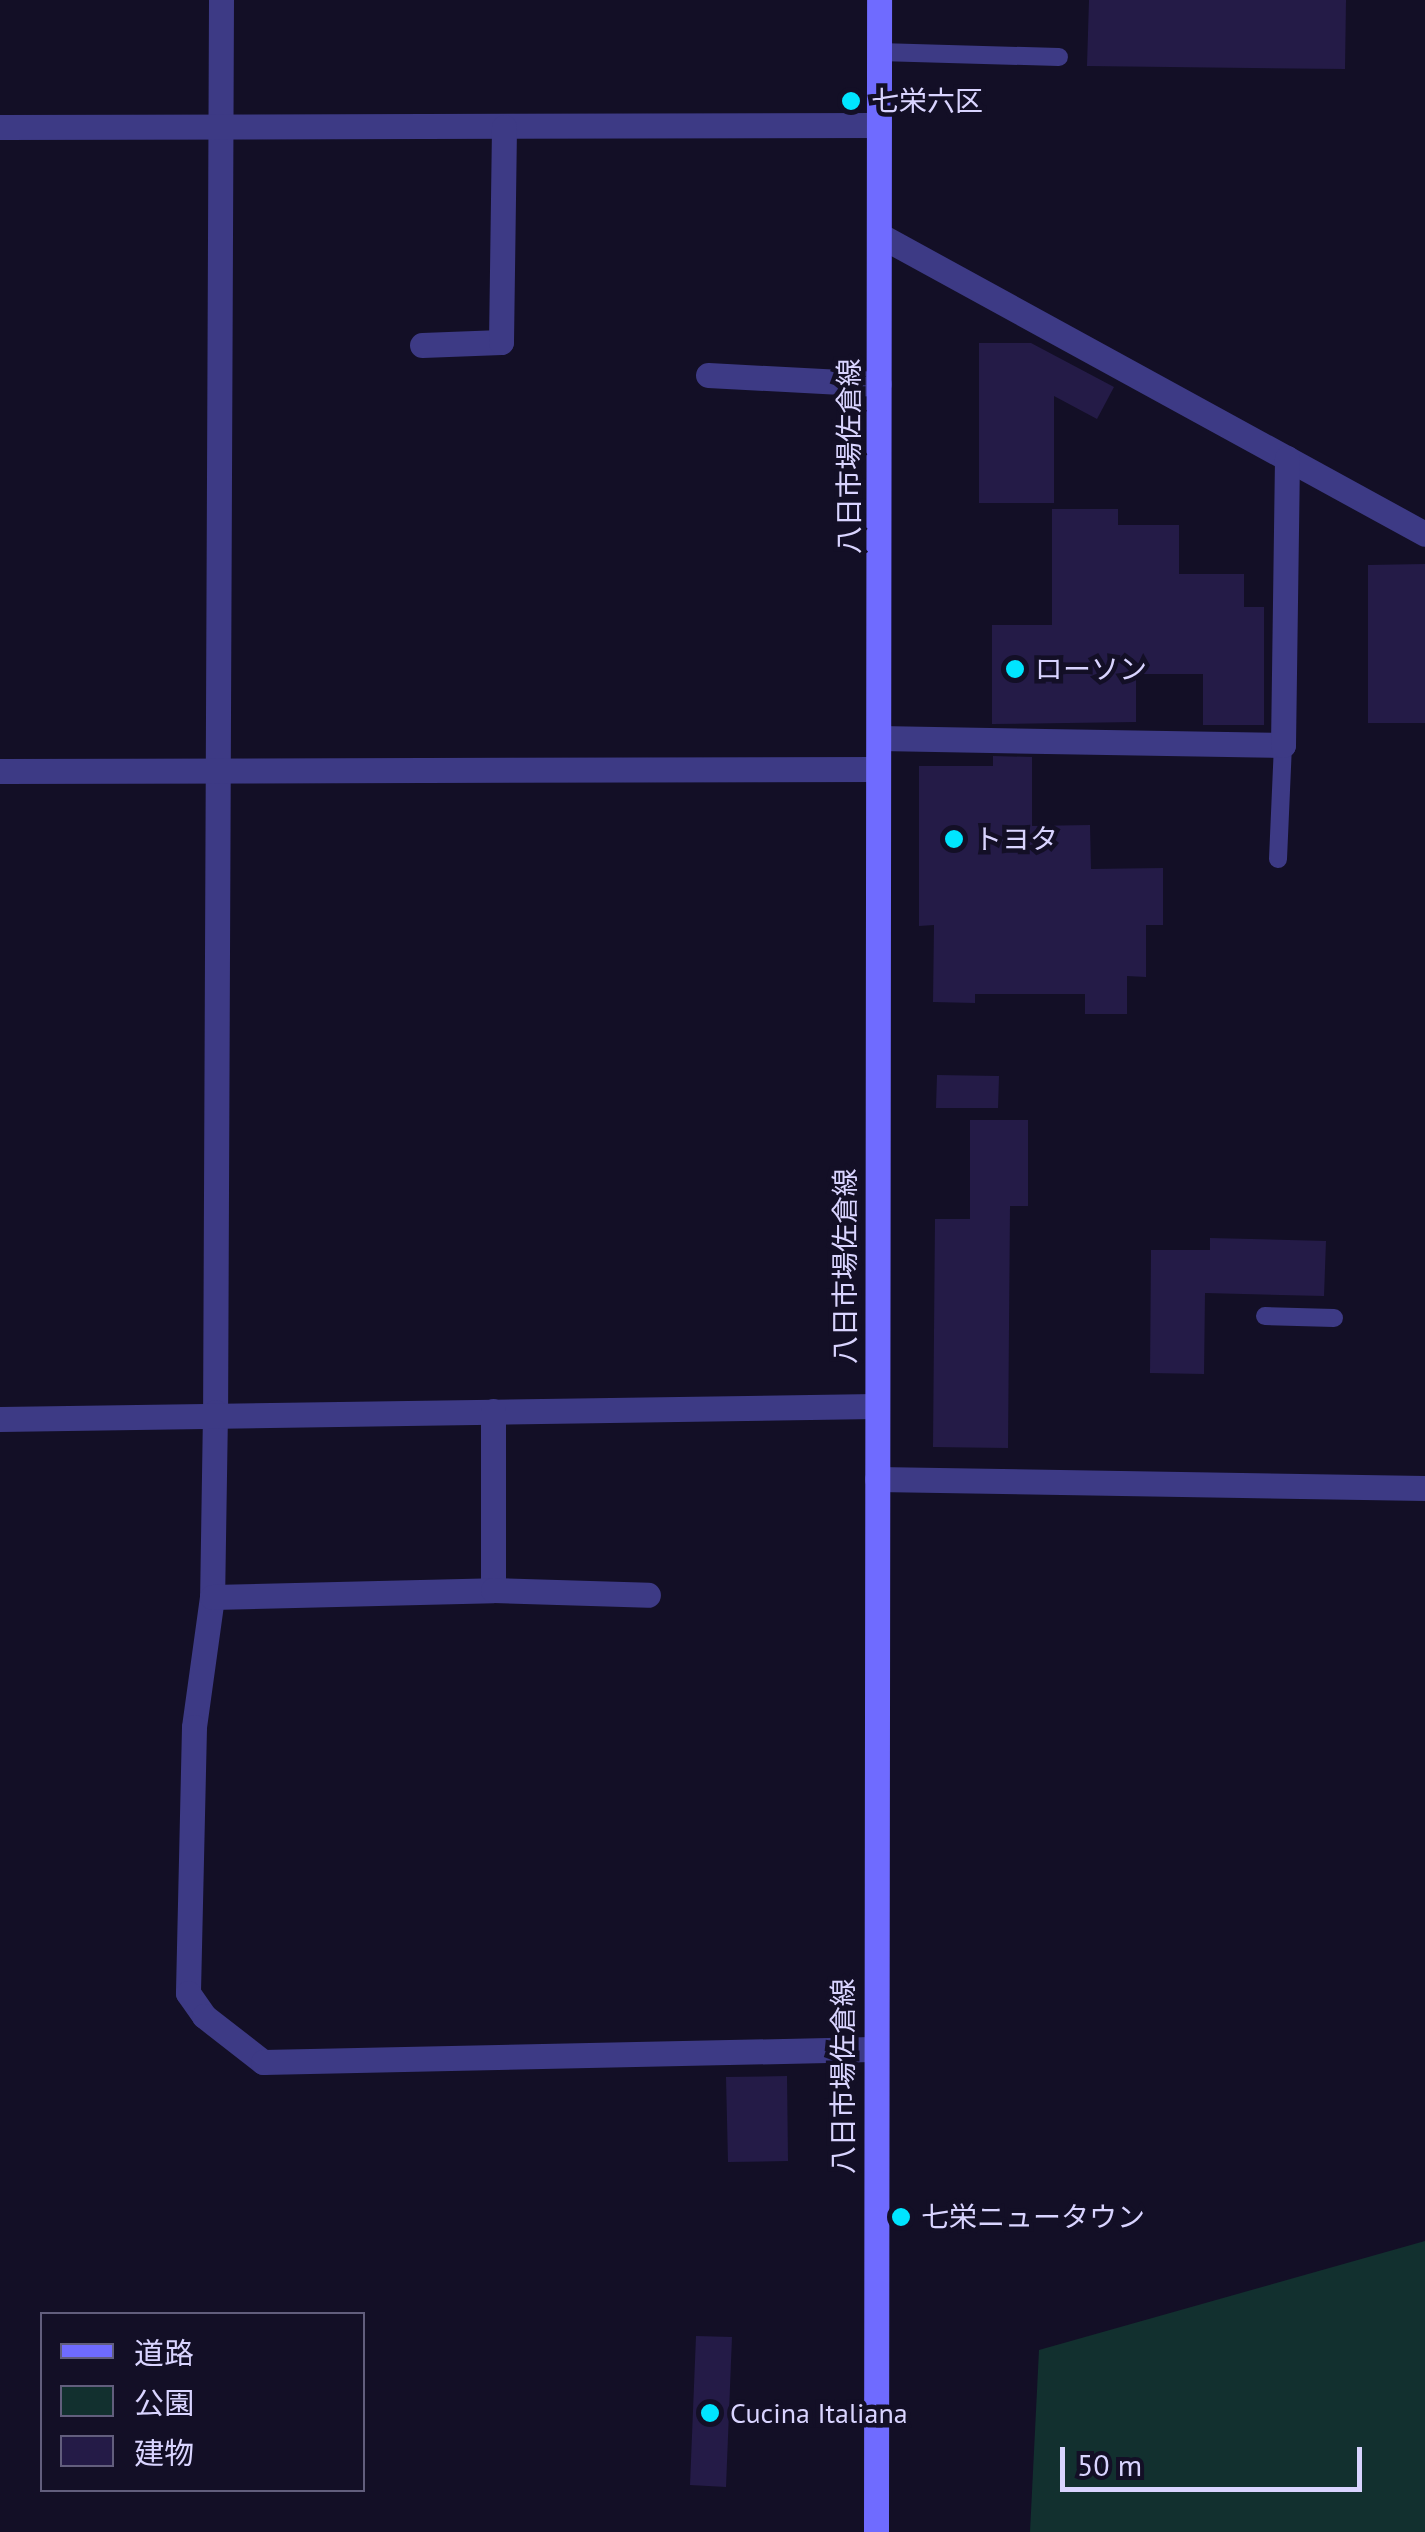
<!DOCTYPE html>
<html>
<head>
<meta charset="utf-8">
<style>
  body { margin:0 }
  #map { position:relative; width:1425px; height:2532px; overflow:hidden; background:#130f26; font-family:"PT Sans","Noto Sans JP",sans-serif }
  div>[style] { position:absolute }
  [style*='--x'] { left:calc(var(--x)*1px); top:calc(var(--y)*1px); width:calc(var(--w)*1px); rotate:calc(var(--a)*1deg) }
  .green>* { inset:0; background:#12302f }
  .building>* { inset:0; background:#241b47 }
  .lane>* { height:18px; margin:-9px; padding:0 9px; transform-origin:9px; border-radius:9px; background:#3d3a85 }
  .street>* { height:25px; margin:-12.5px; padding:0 12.5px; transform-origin:12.5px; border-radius:12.5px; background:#3d3a85 }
  .secondary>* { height:25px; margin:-12.5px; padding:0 12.5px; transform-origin:12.5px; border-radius:12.5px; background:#6f6bff }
  .dots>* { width:28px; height:28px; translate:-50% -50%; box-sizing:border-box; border:5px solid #130f26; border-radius:50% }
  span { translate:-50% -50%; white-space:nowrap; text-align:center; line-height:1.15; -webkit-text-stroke:9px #130f26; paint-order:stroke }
  .poi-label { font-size:28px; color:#d9d4ff }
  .left { translate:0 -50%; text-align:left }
  .street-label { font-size:28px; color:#d9d4ff }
  .legend { position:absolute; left:40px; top:2312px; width:325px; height:180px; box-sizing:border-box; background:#130f26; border:2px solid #625e7d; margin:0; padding:12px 18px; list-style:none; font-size:30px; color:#d9d4ff }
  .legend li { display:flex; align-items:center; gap:20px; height:50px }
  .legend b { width:50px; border:2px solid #625e7d }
  .scale { position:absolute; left:1060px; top:2447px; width:302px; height:45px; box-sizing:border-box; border:5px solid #d9d4ff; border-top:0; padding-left:12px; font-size:30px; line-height:35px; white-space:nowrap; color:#d9d4ff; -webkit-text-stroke:8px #130f26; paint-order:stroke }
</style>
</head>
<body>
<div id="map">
  <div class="green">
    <div style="clip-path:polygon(1425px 2241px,1425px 2532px,1030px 2532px,1039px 2350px)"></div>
  </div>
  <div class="building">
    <div style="clip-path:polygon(1089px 0,1346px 0,1345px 69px,1087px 66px)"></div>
    <div style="clip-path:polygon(979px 343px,1031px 343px,1114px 387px,1097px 419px,1054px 396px,1054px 503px,979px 503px)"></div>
    <div style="clip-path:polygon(1052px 509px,1118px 509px,1118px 525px,1179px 525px,1179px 574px,1244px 574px,1244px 607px,1264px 607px,1264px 725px,1203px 725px,1203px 674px,1136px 674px,1136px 722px,992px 724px,992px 625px,1052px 625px)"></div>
    <div style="clip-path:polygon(1425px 564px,1425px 723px,1368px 723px,1368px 565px)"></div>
    <div style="clip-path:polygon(993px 756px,1032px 757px,1032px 826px,1090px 825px,1091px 869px,1163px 868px,1163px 925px,1146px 925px,1146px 977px,1127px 976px,1127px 1014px,1085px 1014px,1085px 994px,975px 994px,975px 1003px,933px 1002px,934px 925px,919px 926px,919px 766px,993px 766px)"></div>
    <div style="clip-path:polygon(937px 1075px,999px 1076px,998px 1108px,936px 1108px)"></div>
    <div style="clip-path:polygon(970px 1120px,1028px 1120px,1028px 1206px,1010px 1206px,1008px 1448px,933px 1447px,935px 1219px,970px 1219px)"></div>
    <div style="clip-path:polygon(1210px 1238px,1326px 1241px,1324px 1296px,1205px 1293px,1204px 1374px,1150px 1373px,1151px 1250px,1210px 1250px)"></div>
    <div style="clip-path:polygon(787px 2076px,788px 2161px,728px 2162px,726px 2077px)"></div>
    <div style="clip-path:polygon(696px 2336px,732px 2337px,726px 2487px,690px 2485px)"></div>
  </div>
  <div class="lane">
    <div style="--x:879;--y:52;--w:180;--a:1.6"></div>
    <div style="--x:1278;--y:859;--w:114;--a:-87.5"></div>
    <div style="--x:1265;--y:1316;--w:69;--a:1.7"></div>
  </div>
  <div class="street">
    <div style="--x:221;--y:0;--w:1412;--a:90.24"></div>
    <div style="--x:215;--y:1412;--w:185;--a:90.9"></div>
    <div style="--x:212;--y:1597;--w:131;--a:97.9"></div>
    <div style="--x:194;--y:1727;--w:266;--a:91.3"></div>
    <div style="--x:188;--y:1993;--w:28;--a:55"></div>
    <div style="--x:204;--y:2016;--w:75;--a:37.9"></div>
    <div style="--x:263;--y:2062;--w:609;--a:-1.22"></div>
    <div style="--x:0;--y:127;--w:879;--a:-0.13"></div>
    <div style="--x:881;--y:236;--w:620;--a:28.71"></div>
    <div style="--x:422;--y:345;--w:79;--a:-2.2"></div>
    <div style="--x:501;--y:342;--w:215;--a:-89.2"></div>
    <div style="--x:708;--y:375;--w:171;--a:3"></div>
    <div style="--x:879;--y:738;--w:404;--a:1"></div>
    <div style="--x:1283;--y:745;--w:287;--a:-89.2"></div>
    <div style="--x:0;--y:771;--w:878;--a:-0.13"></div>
    <div style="--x:0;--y:1419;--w:875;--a:-0.85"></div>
    <div style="--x:877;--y:1479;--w:548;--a:0.94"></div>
    <div style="--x:493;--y:1590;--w:179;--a:-90"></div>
    <div style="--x:212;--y:1597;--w:281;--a:-1.4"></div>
    <div style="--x:493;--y:1590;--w:155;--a:1.8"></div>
  </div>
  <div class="secondary">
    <div style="--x:876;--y:2532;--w:2532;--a:-89.93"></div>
  </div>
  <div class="dots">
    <div style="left:851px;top:101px;background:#00e5ff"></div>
    <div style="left:1015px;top:669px;background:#00e5ff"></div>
    <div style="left:954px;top:839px;background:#00e5ff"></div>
    <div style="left:901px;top:2217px;background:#00e5ff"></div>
    <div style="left:710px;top:2413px;background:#00e5ff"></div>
  </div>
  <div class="poi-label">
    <span class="left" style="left:871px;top:101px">七栄六区</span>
    <span class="left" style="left:1035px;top:669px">ローソン</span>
    <span class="left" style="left:974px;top:839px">トヨタ</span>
    <span class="left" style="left:921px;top:2217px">七栄ニュータウン</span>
    <span class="left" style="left:730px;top:2413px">Cucina Italiana</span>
  </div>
  <div class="street-label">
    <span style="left:849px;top:456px;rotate:-90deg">八日市場佐倉線</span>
    <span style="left:845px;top:1266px;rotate:-90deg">八日市場佐倉線</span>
    <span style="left:843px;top:2076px;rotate:-90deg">八日市場佐倉線</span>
  </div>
  <ul class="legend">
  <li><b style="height:12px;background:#6f6bff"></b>道路</li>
  <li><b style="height:28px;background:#12302f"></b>公園</li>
  <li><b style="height:28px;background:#241b47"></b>建物</li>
  </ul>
  <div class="scale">50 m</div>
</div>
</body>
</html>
